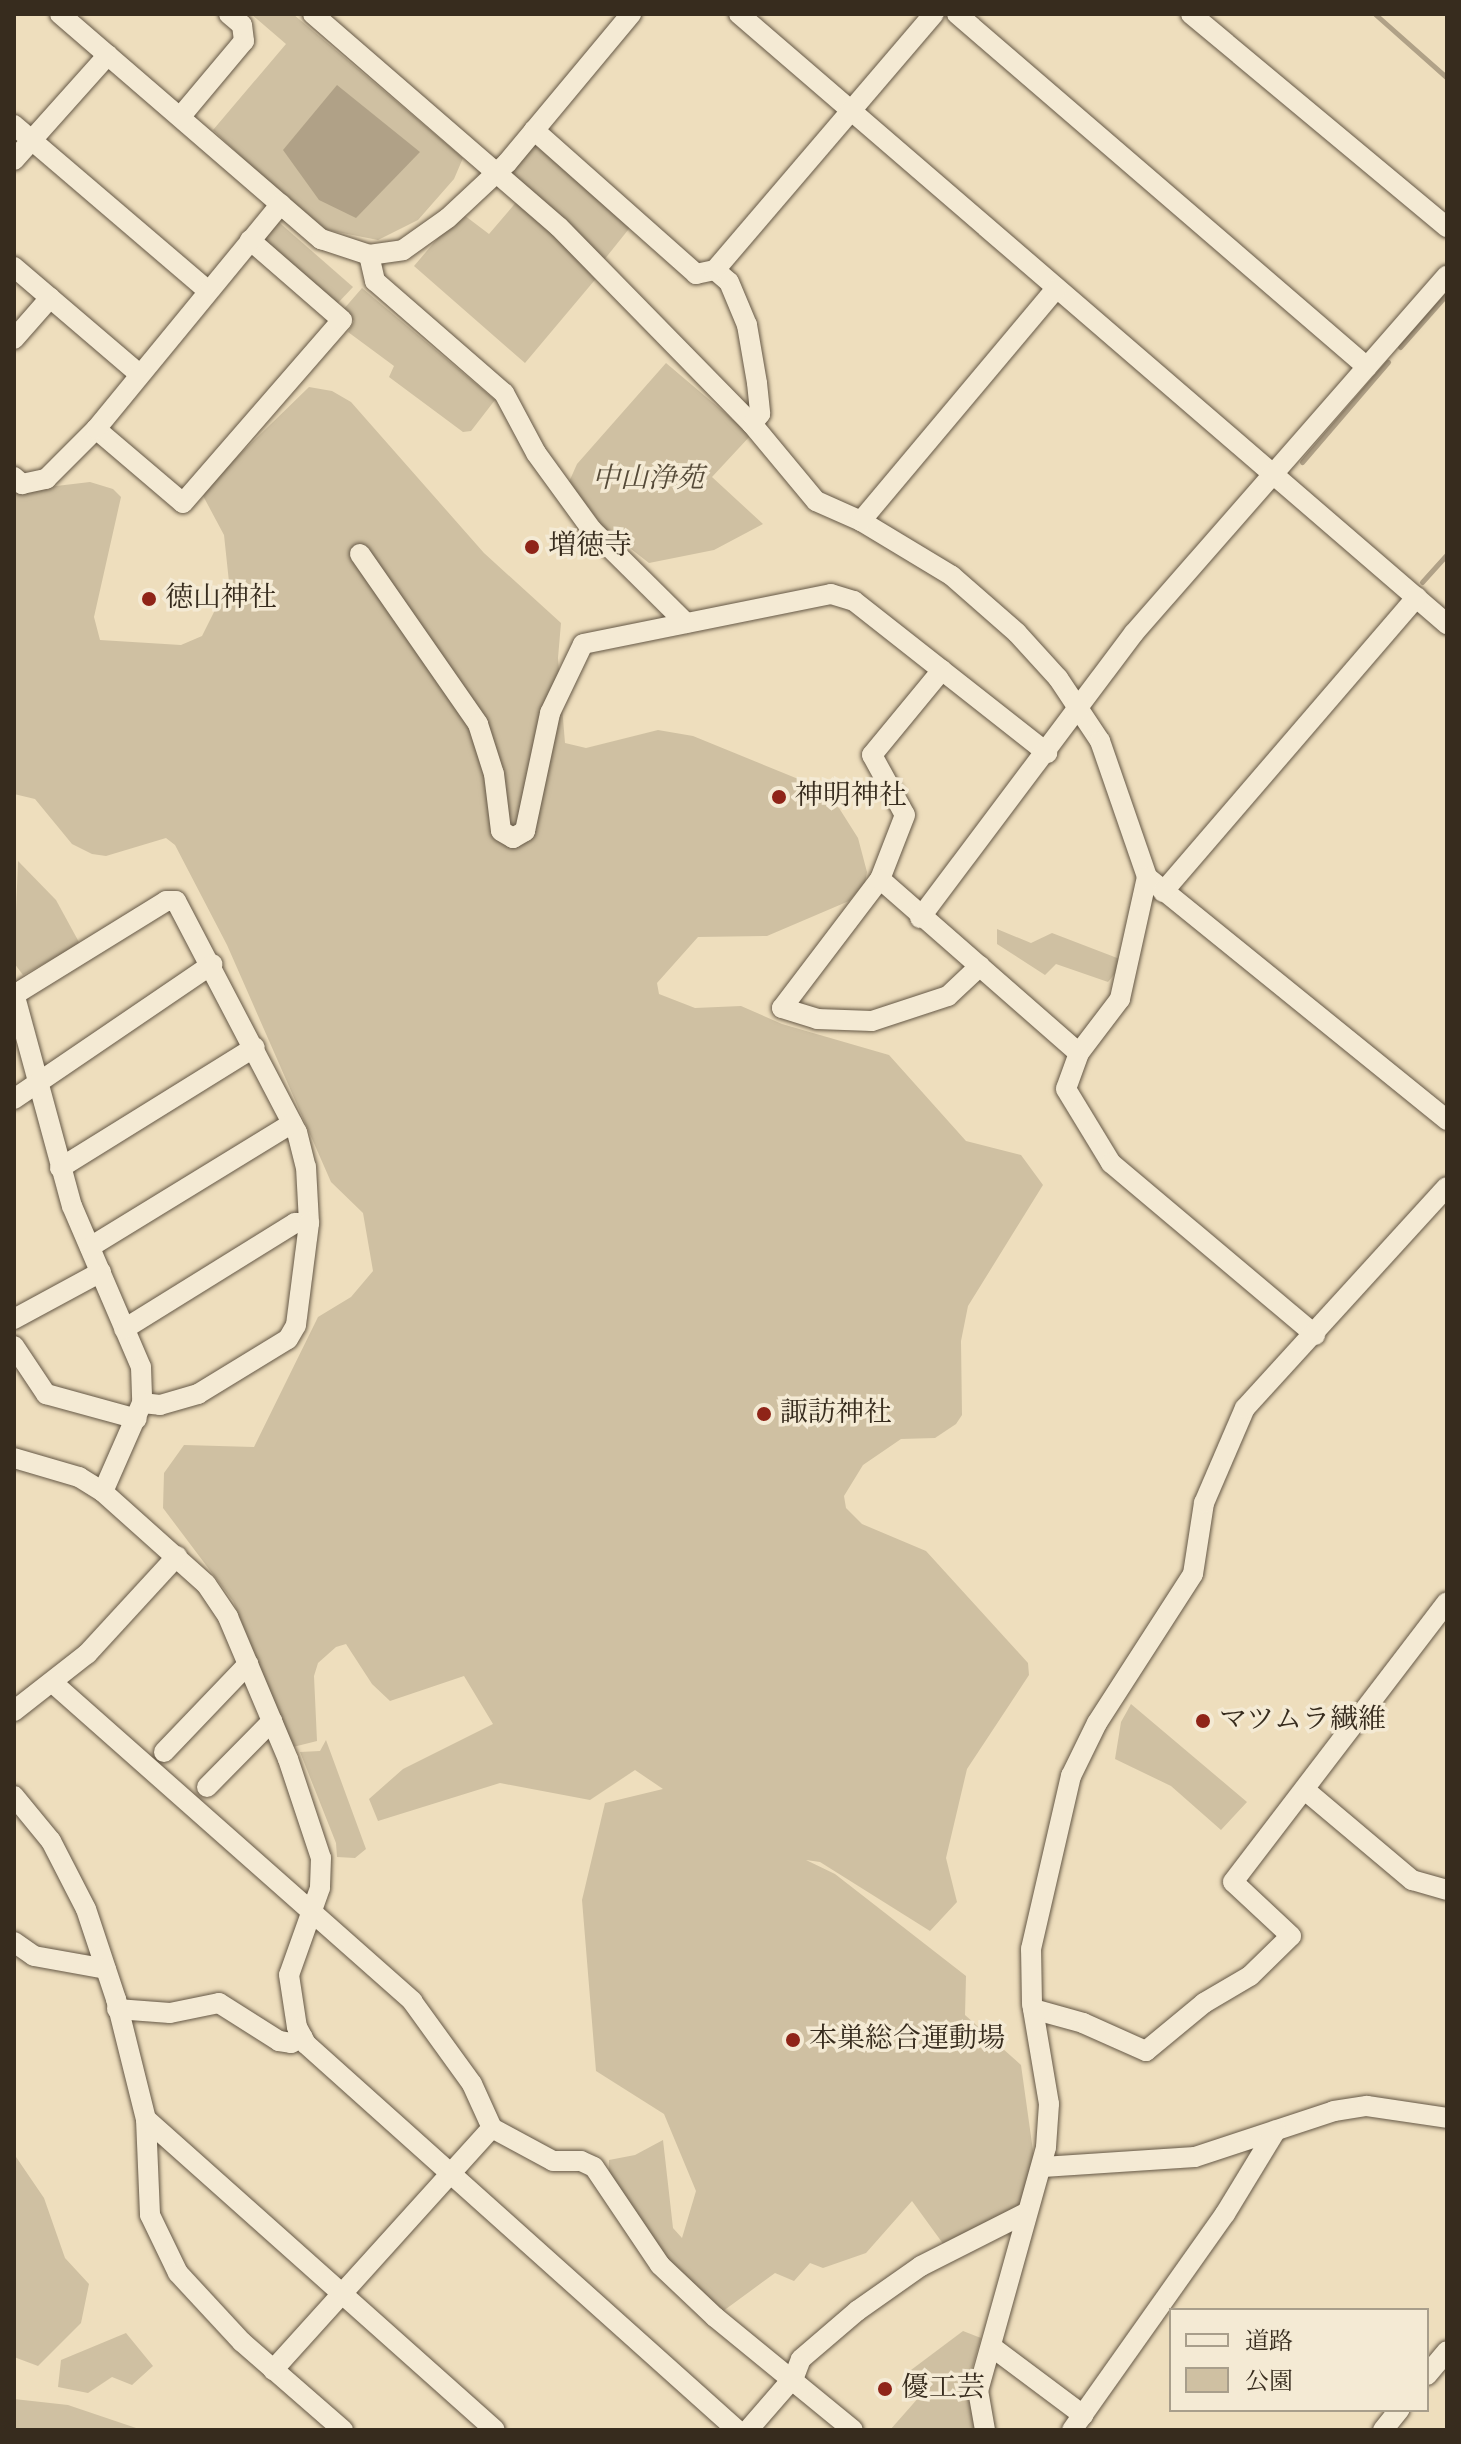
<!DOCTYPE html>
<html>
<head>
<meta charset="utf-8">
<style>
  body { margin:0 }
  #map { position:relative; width:1461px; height:2444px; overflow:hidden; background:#eedebd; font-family:Vollkorn,"Noto Serif JP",serif }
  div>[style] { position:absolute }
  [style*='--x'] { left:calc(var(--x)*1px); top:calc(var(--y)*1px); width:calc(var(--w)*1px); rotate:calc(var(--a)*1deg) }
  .green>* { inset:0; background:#cfc0a2 }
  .water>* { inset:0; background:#b0a187 }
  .stream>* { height:5px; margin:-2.5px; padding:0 2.5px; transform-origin:2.5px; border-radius:2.5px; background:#b0a187 }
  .roads { filter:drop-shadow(0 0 2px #655846) drop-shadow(0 0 2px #655846) }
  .minor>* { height:20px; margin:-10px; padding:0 10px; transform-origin:10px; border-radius:10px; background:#f4ead4 }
  .dots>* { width:22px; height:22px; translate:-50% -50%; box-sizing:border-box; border:4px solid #f4ead4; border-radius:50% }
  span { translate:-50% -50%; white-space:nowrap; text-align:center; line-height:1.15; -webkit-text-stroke:7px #f4ead4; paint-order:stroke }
  .park-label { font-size:28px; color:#554a38; font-style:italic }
  .poi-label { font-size:28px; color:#372c1e }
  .left { translate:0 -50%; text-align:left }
  .frame { position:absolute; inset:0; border:16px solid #372c1e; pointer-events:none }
  .legend { position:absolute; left:1169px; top:2308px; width:260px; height:104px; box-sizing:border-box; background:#f4ead4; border:2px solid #a89e8b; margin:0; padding:10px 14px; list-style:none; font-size:24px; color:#372c1e }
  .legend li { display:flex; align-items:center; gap:16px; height:40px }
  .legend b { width:40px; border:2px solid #a89e8b }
</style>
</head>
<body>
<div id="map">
  <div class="green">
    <div style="clip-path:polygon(251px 14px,293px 14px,463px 158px,454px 179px,418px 220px,378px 240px,317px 228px,213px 130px,286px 44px)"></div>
    <div style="clip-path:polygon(532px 143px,632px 225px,604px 260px,509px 172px)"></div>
    <div style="clip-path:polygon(518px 200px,599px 275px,525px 363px,414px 266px,460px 212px,489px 234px)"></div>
    <div style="clip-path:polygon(273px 217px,353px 287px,337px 304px,258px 235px)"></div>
    <div style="clip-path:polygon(362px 288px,495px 400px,471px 431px,463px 432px,389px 377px,394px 366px,348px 332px,354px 321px,343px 310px)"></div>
    <div style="clip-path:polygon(666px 363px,751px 435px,712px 477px,763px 524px,714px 550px,649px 563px,604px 528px,569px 482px,577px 464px)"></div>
    <div style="clip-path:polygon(309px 387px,332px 391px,351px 402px,484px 553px,561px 623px,558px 658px,565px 743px,586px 748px,658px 730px,693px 736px,813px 785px,839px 808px,858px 838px,867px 872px,865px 883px,849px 901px,767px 936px,698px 937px,657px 983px,659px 994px,695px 1008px,741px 1006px,782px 1024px,889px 1055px,966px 1141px,1021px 1155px,1043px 1185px,968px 1306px,961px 1341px,962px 1415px,956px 1424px,935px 1438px,901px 1439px,863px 1465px,844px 1496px,846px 1508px,862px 1524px,926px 1551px,1028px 1663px,1029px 1675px,967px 1769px,946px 1858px,957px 1902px,930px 1931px,820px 1862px,806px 1860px,835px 1874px,966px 1976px,965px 2015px,1021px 2065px,1034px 2158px,1020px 2206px,944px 2245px,912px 2201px,866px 2253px,823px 2268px,810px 2263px,794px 2281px,775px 2273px,715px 2317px,608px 2188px,609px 2160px,635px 2155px,663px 2140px,673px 2228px,682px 2238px,696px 2191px,664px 2114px,596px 2071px,582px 1900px,605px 1803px,663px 1789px,635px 1770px,590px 1800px,500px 1783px,378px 1821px,369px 1799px,403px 1769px,493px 1724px,464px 1676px,390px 1701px,372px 1684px,346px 1644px,336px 1647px,318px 1663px,314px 1676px,317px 1741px,293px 1747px,233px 1601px,163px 1508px,164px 1473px,184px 1445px,254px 1447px,318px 1317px,351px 1297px,373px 1271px,363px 1213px,331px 1182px,227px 945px,175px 845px,166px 838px,106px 856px,92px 854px,72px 844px,35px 799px,14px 794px,14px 491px,90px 482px,113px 489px,121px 497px,94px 617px,100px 640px,181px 645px,202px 636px,229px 582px,224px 535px,201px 492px)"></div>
    <div style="clip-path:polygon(18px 861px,56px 900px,80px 944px,23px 975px,14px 963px)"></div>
    <div style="clip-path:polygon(997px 929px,1031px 943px,1052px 933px,1125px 961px,1108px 982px,1056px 964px,1045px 975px,997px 944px)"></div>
    <div style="clip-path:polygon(1131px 1704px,1247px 1802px,1221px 1830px,1171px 1786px,1115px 1759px,1121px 1722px)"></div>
    <div style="clip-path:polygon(326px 1740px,366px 1849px,355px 1858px,337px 1857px,336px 1843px,300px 1752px,320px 1751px)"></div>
    <div style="clip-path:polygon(14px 2154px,44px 2198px,65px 2258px,89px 2284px,81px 2323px,38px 2366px,14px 2357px)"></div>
    <div style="clip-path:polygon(963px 2331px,981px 2338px,966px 2389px,977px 2430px,890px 2430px,927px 2388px,911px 2370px)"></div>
    <div style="clip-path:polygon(126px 2333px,153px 2366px,132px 2385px,112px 2377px,88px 2393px,58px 2387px,61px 2360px)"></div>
    <div style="clip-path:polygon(14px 2399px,68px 2405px,142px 2430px,14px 2430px)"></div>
  </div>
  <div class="water">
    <div style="clip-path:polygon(337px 85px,420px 152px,356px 218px,319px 200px,283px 150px)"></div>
  </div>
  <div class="stream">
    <div style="--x:1375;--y:14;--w:96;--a:41.6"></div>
    <div style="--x:1400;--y:347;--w:71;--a:-48.4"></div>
    <div style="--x:1302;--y:462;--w:132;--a:-49.3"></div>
    <div style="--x:1422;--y:582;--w:38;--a:-48"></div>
  </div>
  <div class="roads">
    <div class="minor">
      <div style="--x:60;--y:14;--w:345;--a:40.8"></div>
      <div style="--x:321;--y:239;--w:51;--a:18.4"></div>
      <div style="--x:369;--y:255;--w:34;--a:-8"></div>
      <div style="--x:403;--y:250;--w:55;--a:-35.4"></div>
      <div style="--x:448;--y:218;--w:81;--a:-43"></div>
      <div style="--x:507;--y:163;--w:194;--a:-50.2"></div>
      <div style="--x:313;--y:14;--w:325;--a:40.9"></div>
      <div style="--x:559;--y:227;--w:276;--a:45.6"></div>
      <div style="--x:752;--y:424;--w:100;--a:50.3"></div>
      <div style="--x:816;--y:501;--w:49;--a:24"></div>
      <div style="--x:861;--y:521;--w:106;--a:31.1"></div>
      <div style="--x:952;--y:576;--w:86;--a:41.2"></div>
      <div style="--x:1017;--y:633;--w:61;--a:47.7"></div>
      <div style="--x:1058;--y:678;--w:76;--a:56.3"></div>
      <div style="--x:1100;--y:741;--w:144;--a:70.9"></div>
      <div style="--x:1147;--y:877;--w:386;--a:39"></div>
      <div style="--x:739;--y:14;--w:935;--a:40.75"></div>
      <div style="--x:957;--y:14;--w:541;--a:40.73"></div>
      <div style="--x:1191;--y:14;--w:333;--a:39.8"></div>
      <div style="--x:181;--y:116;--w:98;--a:-50"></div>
      <div style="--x:244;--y:41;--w:16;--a:-97"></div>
      <div style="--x:242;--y:25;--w:17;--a:-140"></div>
      <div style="--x:14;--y:125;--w:253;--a:40.5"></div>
      <div style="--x:534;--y:130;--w:217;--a:41.6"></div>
      <div style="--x:696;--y:274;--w:19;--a:-12"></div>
      <div style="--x:715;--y:270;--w:18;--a:41"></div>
      <div style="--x:729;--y:282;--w:47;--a:67.3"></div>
      <div style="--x:747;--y:325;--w:59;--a:80.2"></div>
      <div style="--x:757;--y:383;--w:31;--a:84"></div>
      <div style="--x:760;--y:414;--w:13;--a:129"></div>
      <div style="--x:14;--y:160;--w:141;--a:-48.2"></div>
      <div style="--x:369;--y:255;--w:27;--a:77"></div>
      <div style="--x:375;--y:281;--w:171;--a:41"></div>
      <div style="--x:504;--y:393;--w:68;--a:61.9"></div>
      <div style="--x:536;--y:453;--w:95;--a:54"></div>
      <div style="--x:592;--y:530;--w:132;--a:44.7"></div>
      <div style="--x:14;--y:267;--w:163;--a:40.5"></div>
      <div style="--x:715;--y:270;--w:337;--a:-49.5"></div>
      <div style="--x:14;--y:339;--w:55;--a:-48.7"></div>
      <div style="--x:96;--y:429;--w:114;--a:40.4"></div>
      <div style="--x:183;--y:503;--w:242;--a:-49"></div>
      <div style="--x:342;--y:320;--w:122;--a:-139"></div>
      <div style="--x:14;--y:477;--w:11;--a:41"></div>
      <div style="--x:22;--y:484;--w:25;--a:-12"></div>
      <div style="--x:46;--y:479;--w:71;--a:-45"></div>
      <div style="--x:96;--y:429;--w:291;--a:-50.6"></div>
      <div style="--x:861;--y:521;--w:303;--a:-50"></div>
      <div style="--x:360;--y:554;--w:207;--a:55.2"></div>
      <div style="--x:478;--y:724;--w:52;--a:72.3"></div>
      <div style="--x:494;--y:774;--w:57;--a:83"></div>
      <div style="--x:501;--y:831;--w:14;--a:30"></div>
      <div style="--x:513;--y:838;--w:14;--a:-30"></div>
      <div style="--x:525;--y:831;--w:121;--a:-78"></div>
      <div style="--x:550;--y:713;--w:76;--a:-64.4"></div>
      <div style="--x:583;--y:644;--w:253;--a:-11.4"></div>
      <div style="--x:831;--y:594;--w:24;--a:17"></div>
      <div style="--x:854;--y:601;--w:246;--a:38.2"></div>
      <div style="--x:942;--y:670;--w:110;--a:129.5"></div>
      <div style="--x:872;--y:755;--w:68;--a:61.2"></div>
      <div style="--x:905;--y:815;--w:69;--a:111.3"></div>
      <div style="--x:880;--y:879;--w:162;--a:127.2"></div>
      <div style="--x:782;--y:1008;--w:37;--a:17"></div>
      <div style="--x:817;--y:1019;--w:55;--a:2.1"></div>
      <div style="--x:872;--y:1021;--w:80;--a:-18.2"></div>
      <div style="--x:948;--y:996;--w:44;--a:-43.2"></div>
      <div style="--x:1147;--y:877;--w:125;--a:102.5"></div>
      <div style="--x:1120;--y:999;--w:68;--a:127.2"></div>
      <div style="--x:1079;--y:1053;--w:38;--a:110"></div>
      <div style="--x:1066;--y:1089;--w:87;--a:58.7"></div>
      <div style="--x:1111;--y:1163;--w:267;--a:40.1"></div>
      <div style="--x:880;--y:879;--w:264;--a:41.2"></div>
      <div style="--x:1163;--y:892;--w:389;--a:-49.3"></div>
      <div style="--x:920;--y:918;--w:356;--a:-53.1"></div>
      <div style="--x:1134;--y:633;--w:475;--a:-48.8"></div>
      <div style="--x:14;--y:993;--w:221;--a:74.8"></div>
      <div style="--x:72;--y:1206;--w:175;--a:66.8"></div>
      <div style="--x:141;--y:1367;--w:36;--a:88"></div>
      <div style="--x:142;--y:1403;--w:97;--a:113.7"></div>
      <div style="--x:14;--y:995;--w:179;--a:-31.7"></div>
      <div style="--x:166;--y:901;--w:10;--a:0"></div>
      <div style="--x:176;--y:901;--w:261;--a:62.4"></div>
      <div style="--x:297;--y:1132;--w:36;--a:76"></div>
      <div style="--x:306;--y:1167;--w:56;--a:86.9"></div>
      <div style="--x:309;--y:1223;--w:14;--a:180"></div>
      <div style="--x:295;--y:1223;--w:201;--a:148.2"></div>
      <div style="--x:14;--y:1099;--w:240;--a:-34.2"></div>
      <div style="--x:60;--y:1168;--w:229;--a:-31.8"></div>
      <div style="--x:90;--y:1247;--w:237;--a:-31.5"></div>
      <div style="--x:14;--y:1319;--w:99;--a:-28.4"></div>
      <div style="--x:14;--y:1346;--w:58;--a:56.3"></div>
      <div style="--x:46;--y:1394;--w:94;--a:15.4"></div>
      <div style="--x:142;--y:1403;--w:18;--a:6"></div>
      <div style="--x:160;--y:1405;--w:40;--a:-16"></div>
      <div style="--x:198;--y:1394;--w:105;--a:-31.4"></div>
      <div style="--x:288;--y:1339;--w:16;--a:-60"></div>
      <div style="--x:296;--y:1325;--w:103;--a:-82.7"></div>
      <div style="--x:14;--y:1458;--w:68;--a:16.3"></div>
      <div style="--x:79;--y:1477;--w:28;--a:32"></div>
      <div style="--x:103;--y:1492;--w:138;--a:41.8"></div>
      <div style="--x:206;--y:1584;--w:40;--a:56"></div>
      <div style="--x:228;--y:1617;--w:154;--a:67.1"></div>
      <div style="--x:288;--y:1759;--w:104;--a:71.6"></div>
      <div style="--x:321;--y:1858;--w:30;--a:92"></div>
      <div style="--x:320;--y:1888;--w:92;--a:109.6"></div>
      <div style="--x:289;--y:1975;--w:53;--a:81.3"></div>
      <div style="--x:297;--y:2027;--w:19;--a:62"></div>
      <div style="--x:306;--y:2044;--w:579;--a:41.85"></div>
      <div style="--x:53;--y:1683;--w:480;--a:41.5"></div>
      <div style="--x:412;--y:2001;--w:102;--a:54.1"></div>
      <div style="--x:472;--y:2084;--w:48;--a:65.6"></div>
      <div style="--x:492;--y:2128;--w:69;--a:28.4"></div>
      <div style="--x:553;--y:2161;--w:28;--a:0"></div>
      <div style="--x:581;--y:2161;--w:14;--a:25"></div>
      <div style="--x:594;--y:2167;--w:118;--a:56"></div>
      <div style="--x:660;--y:2265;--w:76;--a:43.4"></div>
      <div style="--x:715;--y:2317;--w:178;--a:39.3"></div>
      <div style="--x:14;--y:1711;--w:93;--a:-38"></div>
      <div style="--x:87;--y:1654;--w:133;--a:-47.4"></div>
      <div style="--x:164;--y:1752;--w:122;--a:-46.3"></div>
      <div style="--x:207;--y:1787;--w:93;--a:-45.4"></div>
      <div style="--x:1305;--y:1790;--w:140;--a:40.1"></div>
      <div style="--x:1412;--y:1880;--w:36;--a:16"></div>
      <div style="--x:14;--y:1796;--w:58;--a:50.6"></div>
      <div style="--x:51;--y:1841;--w:76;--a:62.8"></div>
      <div style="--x:86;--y:1909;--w:95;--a:71.6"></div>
      <div style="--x:116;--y:1999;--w:124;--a:76"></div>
      <div style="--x:146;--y:2119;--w:96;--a:87.6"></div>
      <div style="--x:150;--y:2215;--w:64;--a:64.2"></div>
      <div style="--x:178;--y:2273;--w:94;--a:47.2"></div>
      <div style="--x:242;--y:2342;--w:134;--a:41.1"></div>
      <div style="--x:14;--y:1942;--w:24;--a:35"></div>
      <div style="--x:34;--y:1956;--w:73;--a:10.2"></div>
      <div style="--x:117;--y:2009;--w:53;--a:4.3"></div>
      <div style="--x:170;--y:2013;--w:50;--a:-11.5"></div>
      <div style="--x:219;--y:2003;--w:71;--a:32.3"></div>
      <div style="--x:279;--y:2041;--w:12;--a:9"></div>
      <div style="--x:291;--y:2043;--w:13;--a:-27"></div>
      <div style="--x:1033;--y:2009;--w:52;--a:15.6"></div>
      <div style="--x:1083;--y:2023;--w:69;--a:24"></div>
      <div style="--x:1146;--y:2051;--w:75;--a:-39.6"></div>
      <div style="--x:1204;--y:2003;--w:53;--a:-30.4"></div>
      <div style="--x:1250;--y:1976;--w:57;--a:-44.3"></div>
      <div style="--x:1291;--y:1936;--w:79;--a:-137"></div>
      <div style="--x:1233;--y:1882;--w:352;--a:-52.6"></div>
      <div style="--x:146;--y:2119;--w:467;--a:41.7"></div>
      <div style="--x:1043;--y:2167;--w:152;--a:-3.8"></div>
      <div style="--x:1195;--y:2157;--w:146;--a:-18.3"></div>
      <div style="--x:1334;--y:2111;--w:33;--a:-9"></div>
      <div style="--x:1367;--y:2106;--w:81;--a:8.5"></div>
      <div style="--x:992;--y:2347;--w:114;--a:36.8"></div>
      <div style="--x:273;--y:2370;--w:326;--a:-47.9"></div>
      <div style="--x:1427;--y:2375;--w:31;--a:-50"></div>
      <div style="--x:748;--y:2430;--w:70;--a:-49"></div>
      <div style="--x:794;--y:2377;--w:19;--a:-69"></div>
      <div style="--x:801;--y:2359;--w:74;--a:-40.6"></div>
      <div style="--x:857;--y:2311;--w:78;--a:-35.1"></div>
      <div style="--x:921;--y:2266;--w:118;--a:-26.8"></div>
      <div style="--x:985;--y:2430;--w:40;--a:-100"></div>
      <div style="--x:978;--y:2391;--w:253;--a:-74.4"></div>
      <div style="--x:1046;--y:2147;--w:43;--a:-86"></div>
      <div style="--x:1049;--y:2104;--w:101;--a:-99.6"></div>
      <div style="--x:1032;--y:2004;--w:55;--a:-91"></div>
      <div style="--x:1031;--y:1949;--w:178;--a:-77"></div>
      <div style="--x:1071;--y:1776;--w:59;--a:-63.9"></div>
      <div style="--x:1097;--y:1723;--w:177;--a:-57.2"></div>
      <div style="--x:1193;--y:1574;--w:72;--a:-81.2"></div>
      <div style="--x:1204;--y:1503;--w:103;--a:-66.7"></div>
      <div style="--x:1245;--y:1408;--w:299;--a:-47.6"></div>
      <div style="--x:1072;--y:2430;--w:265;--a:-54.7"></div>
      <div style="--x:1225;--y:2214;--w:98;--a:-58.7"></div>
      <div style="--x:1383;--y:2430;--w:26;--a:-51"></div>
    </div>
  </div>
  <div class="dots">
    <div style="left:532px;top:547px;background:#8f2418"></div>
    <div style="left:149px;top:599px;background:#8f2418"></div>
    <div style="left:779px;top:797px;background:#8f2418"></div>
    <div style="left:764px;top:1414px;background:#8f2418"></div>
    <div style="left:1203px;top:1721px;background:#8f2418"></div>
    <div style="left:793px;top:2040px;background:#8f2418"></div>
    <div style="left:885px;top:2389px;background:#8f2418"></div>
  </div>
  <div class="park-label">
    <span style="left:648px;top:480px">中山浄苑</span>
  </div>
  <div class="poi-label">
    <span class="left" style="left:548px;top:547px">増徳寺</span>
    <span class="left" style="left:165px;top:599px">徳山神社</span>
    <span class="left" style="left:795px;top:797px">神明神社</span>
    <span class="left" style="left:780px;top:1414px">諏訪神社</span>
    <span class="left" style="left:1219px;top:1721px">マツムラ繊維</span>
    <span class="left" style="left:809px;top:2040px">本巣総合運動場</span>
    <span class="left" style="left:901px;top:2389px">優工芸</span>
  </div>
  <div class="frame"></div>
  <ul class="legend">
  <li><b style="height:10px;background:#f4ead4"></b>道路</li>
  <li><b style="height:22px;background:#cfc0a2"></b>公園</li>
  </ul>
</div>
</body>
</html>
